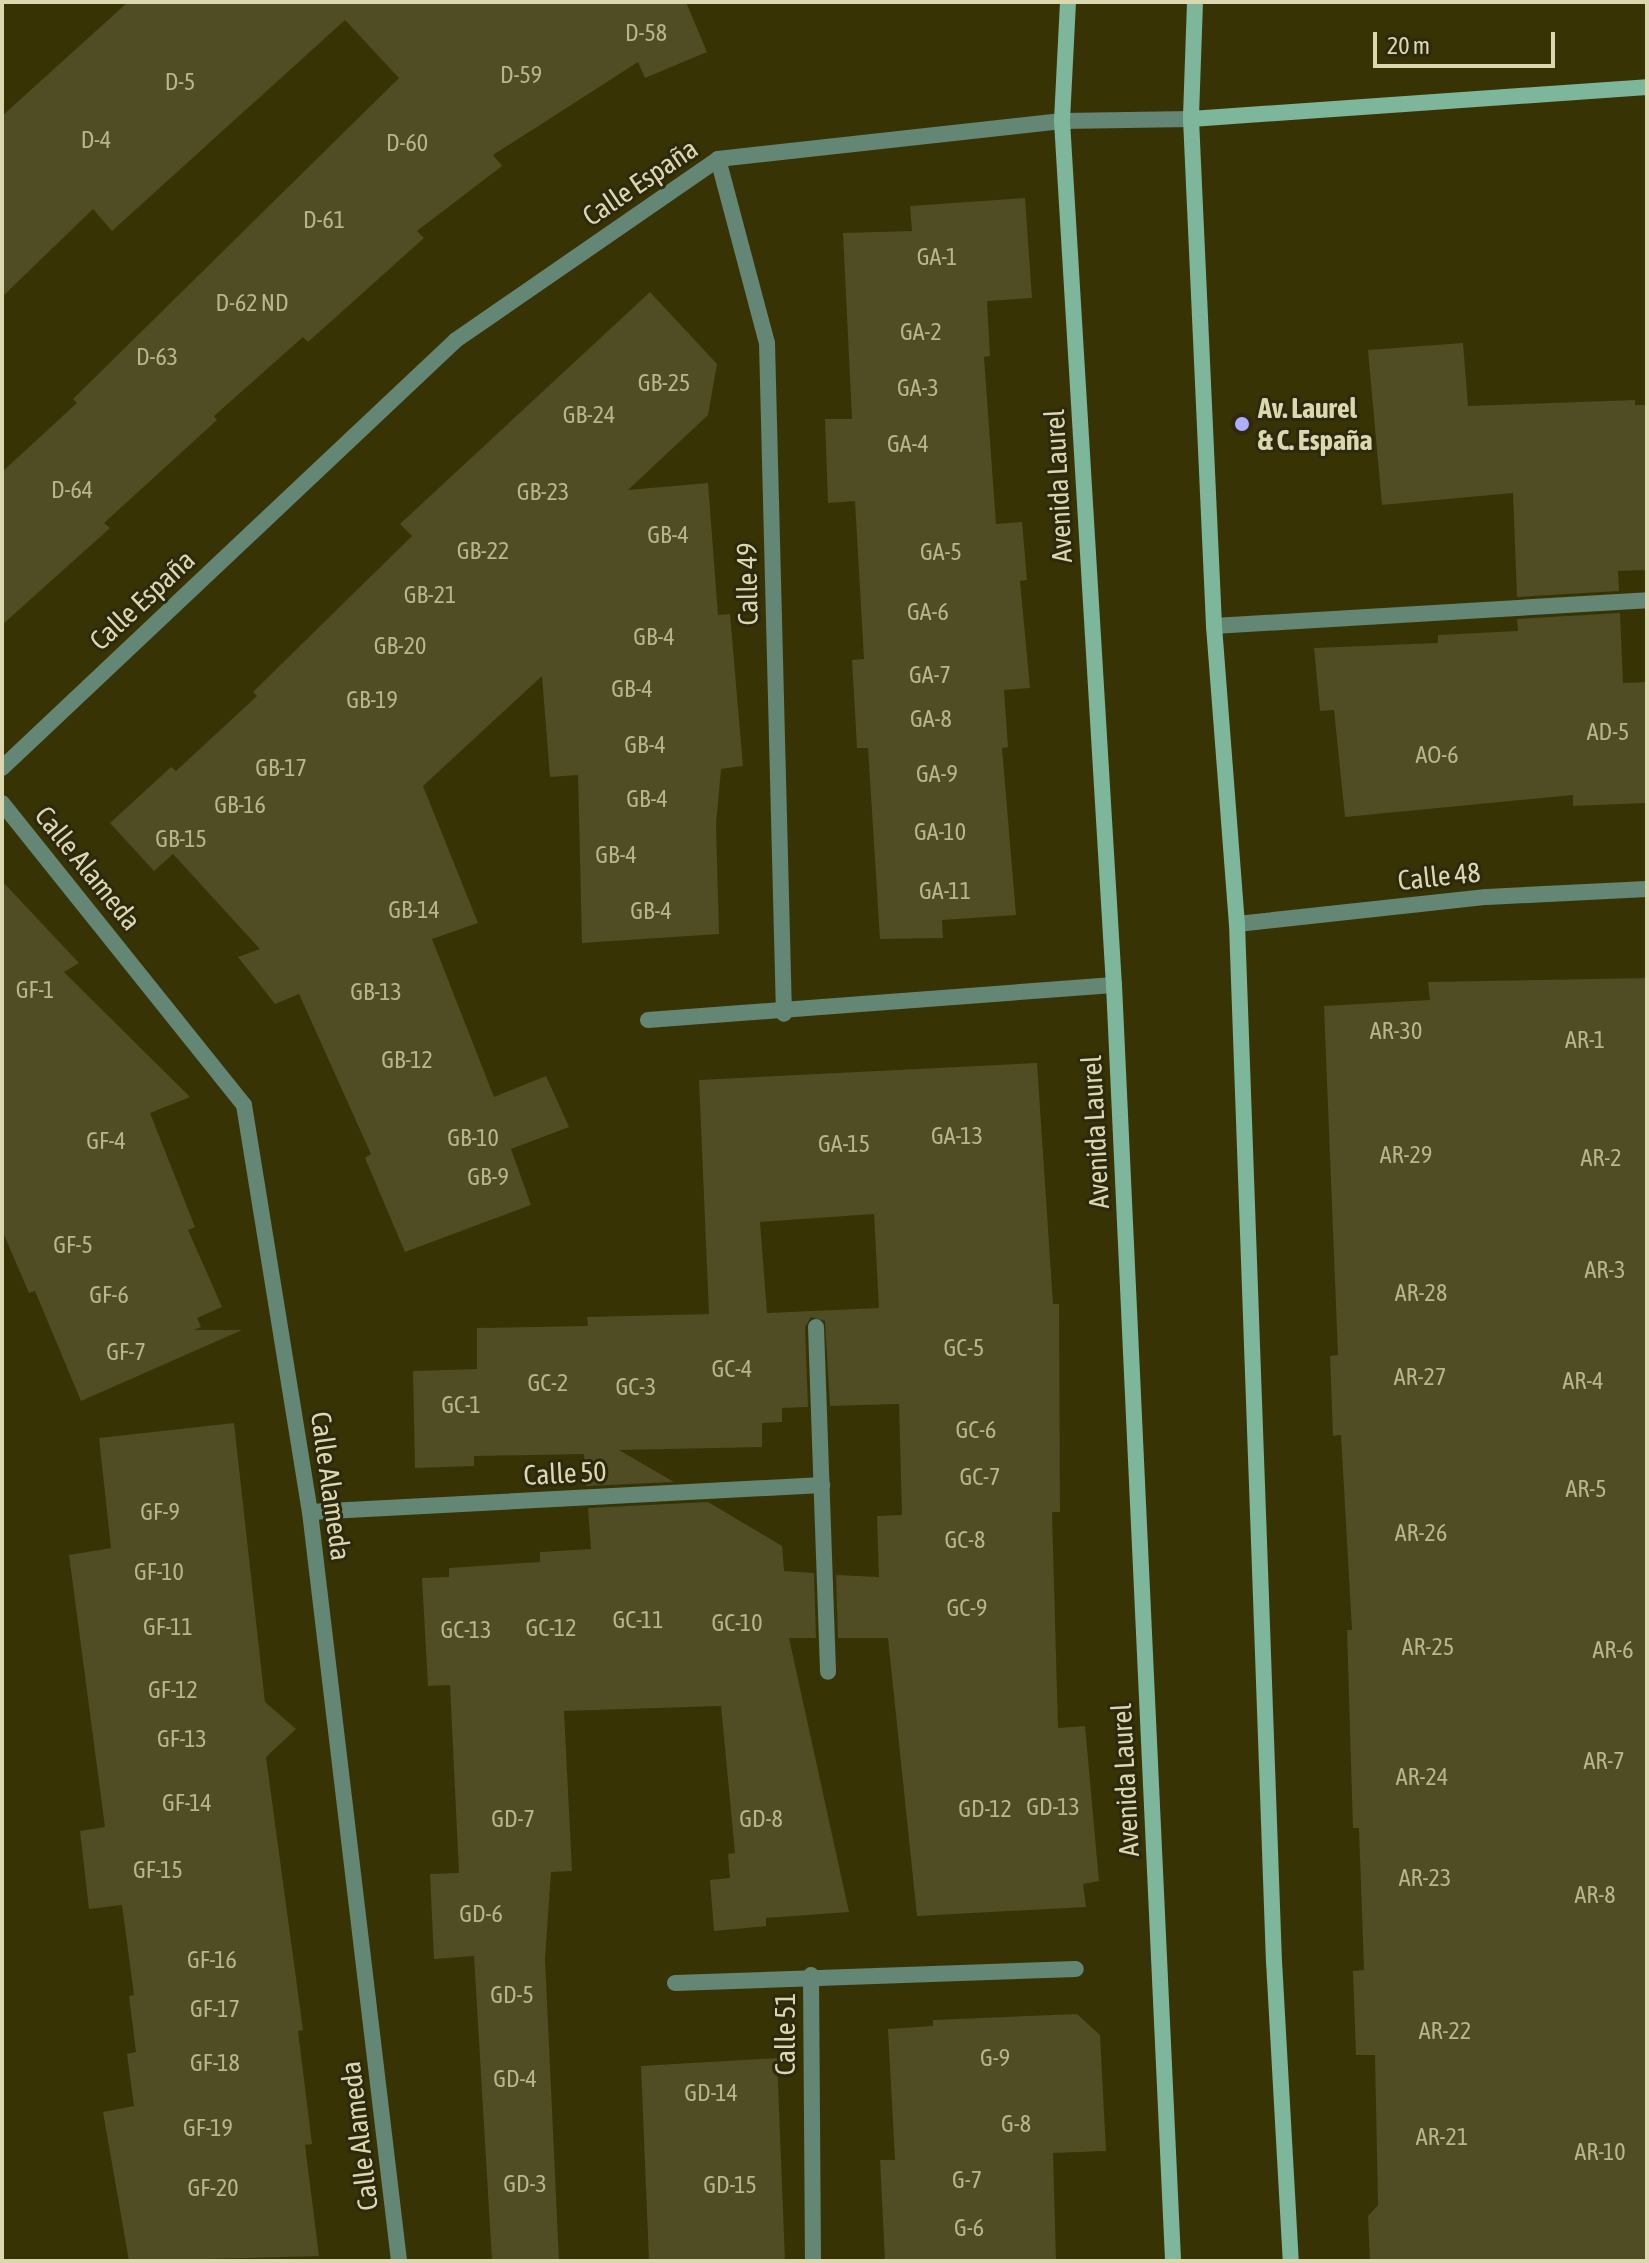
<!DOCTYPE html>
<html>
<head>
<meta charset="utf-8">
<style>
  body { margin:0 }
  #map { position:relative; width:1649px; height:2263px; overflow:hidden; background:#383304; font-family:"Asap Condensed",sans-serif }
  div>[style] { position:absolute }
  [style*='--x'] { left:calc(var(--x)*1px); top:calc(var(--y)*1px); width:calc(var(--w)*1px); rotate:calc(var(--a)*1deg) }
  .building>* { inset:0; background:#504c23 }
  .street>* { height:16px; margin:-8px; padding:0 8px; transform-origin:8px; border-radius:8px; background:#638675 }
  .secondary>* { height:16px; margin:-8px; padding:0 8px; transform-origin:8px; border-radius:8px; background:#7db69a }
  .dots>* { width:22px; height:22px; translate:-50% -50%; box-sizing:border-box; border:4px solid #2c290f; border-radius:50% }
  span { translate:-50% -50%; white-space:nowrap; text-align:center; line-height:1.15; -webkit-text-stroke:6px #2c290f; paint-order:stroke }
  .number-label { font-size:24px; color:#b8b48c }
  .number-label span { -webkit-text-stroke-width:0 }
  .street-label { font-size:28px; color:#dbd7af }
  .poi-label { font-size:28px; color:#dbd7af; font-weight:700 }
  .left { translate:0 -50%; text-align:left }
  .frame { position:absolute; inset:0; border:4px solid #dbd7af; pointer-events:none }
  .scale { position:absolute; left:1373px; top:32px; width:182px; height:36px; box-sizing:border-box; border:4px solid #dbd7af; border-top:0; padding-left:10px; font-size:24px; line-height:28px; white-space:nowrap; color:#dbd7af; -webkit-text-stroke:6px #2c290f; paint-order:stroke }
</style>
</head>
<body>
<div id="map">
  <div class="building">
    <div style="clip-path:polygon(128px 2px,686px 2px,707px 52px,645px 78px,638px 62px,493px 155px,502px 166px,417px 231px,424px 238px,308px 342px,303px 337px,214px 416px,217px 420px,104px 523px,110px 528px,2px 625px,2px 472px,77px 403px,73px 399px,399px 78px,345px 20px,112px 231px,93px 209px,2px 297px,2px 116px)"></div>
    <div style="clip-path:polygon(1025px 198px,1032px 298px,987px 301px,990px 356px,984px 357px,996px 524px,1022px 522px,1027px 580px,1020px 581px,1030px 688px,1004px 690px,1008px 747px,1002px 748px,1016px 915px,942px 920px,943px 938px,880px 939px,868px 748px,857px 748px,852px 660px,864px 659px,855px 501px,828px 503px,825px 419px,852px 419px,843px 233px,912px 231px,910px 206px)"></div>
    <div style="clip-path:polygon(650px 292px,717px 364px,708px 415px,628px 490px,708px 483px,718px 615px,730px 614px,743px 766px,721px 769px,716px 824px,719px 934px,582px 943px,578px 775px,550px 777px,542px 676px,423px 786px,478px 923px,432px 939px,494px 1097px,546px 1076px,569px 1127px,511px 1149px,531px 1205px,405px 1252px,365px 1158px,371px 1154px,299px 994px,275px 1004px,238px 957px,260px 949px,173px 854px,154px 871px,110px 823px,171px 767px,176px 771px,257px 696px,253px 692px,412px 536px,400px 524px)"></div>
    <div style="clip-path:polygon(1463px 343px,1468px 406px,1635px 400px,1635px 405px,1647px 405px,1647px 570px,1618px 571px,1619px 591px,1517px 597px,1513px 493px,1382px 505px,1368px 350px)"></div>
    <div style="clip-path:polygon(1620px 613px,1623px 683px,1647px 682px,1647px 803px,1573px 806px,1573px 795px,1345px 817px,1334px 710px,1320px 711px,1314px 648px,1438px 643px,1438px 635px,1518px 631px,1517px 619px)"></div>
    <div style="clip-path:polygon(2px 881px,79px 963px,64px 972px,190px 1097px,150px 1113px,195px 1227px,188px 1230px,222px 1307px,197px 1318px,201px 1327px,194px 1330px,242px 1330px,81px 1401px,35px 1291px,29px 1293px,2px 1230px)"></div>
    <div style="clip-path:polygon(1647px 978px,1647px 2261px,1370px 2261px,1368px 2216px,1378px 2205px,1375px 2055px,1356px 2055px,1353px 1971px,1364px 1970px,1359px 1828px,1353px 1828px,1347px 1630px,1352px 1630px,1341px 1435px,1333px 1436px,1330px 1356px,1338px 1355px,1324px 1006px,1430px 1000px,1428px 982px)"></div>
    <div style="clip-path:polygon(evenodd,1037px 1063px,1053px 1304px,1059px 1304px,1060px 1512px,1052px 1512px,1058px 1728px,1085px 1726px,1099px 1881px,1083px 1884px,1086px 1907px,917px 1916px,888px 1638px,838px 1638px,836px 1575px,879px 1577px,877px 1516px,902px 1515px,899px 1404px,830px 1406px,825px 1321px,811px 1317px,805px 1327px,808px 1407px,782px 1408px,782px 1422px,762px 1423px,762px 1447px,619px 1450px,674px 1482px,586px 1486px,584px 1454px,474px 1456px,474px 1466px,415px 1468px,413px 1371px,477px 1369px,477px 1328px,588px 1326px,587px 1317px,709px 1314px,699px 1080px,1037px 1063px,874px 1214px,879px 1308px,767px 1313px,760px 1222px,874px 1214px)"></div>
    <div style="clip-path:polygon(234px 1423px,265px 1702px,296px 1729px,266px 1757px,303px 2030px,298px 2031px,312px 2144px,305px 2145px,319px 2256px,129px 2261px,103px 2112px,134px 2106px,127px 2054px,136px 2052px,129px 1996px,134px 1995px,122px 1905px,89px 1909px,80px 1831px,105px 1827px,69px 1555px,111px 1548px,99px 1438px)"></div>
    <div style="clip-path:polygon(708px 1502px,782px 1546px,784px 1571px,814px 1573px,816px 1638px,789px 1638px,849px 1912px,766px 1918px,766px 1926px,714px 1931px,710px 1880px,730px 1878px,728px 1854px,735px 1853px,721px 1706px,564px 1711px,572px 1871px,551px 1872px,545px 1959px,559px 2261px,492px 2261px,474px 1956px,434px 1959px,430px 1874px,459px 1873px,450px 1685px,428px 1686px,422px 1578px,449px 1577px,449px 1568px,540px 1562px,540px 1552px,591px 1549px,588px 1508px)"></div>
    <div style="clip-path:polygon(1077px 2014px,1100px 2035px,1106px 2151px,1053px 2153px,1056px 2261px,885px 2261px,880px 2160px,895px 2160px,888px 2029px,933px 2026px,933px 2020px)"></div>
    <div style="clip-path:polygon(777px 2058px,785px 2261px,649px 2261px,641px 2066px)"></div>
  </div>
  <div class="street">
    <div style="--x:718;--y:159;--w:190;--a:75.1"></div>
    <div style="--x:767;--y:343;--w:671;--a:88.55"></div>
    <div style="--x:1214;--y:626;--w:434;--a:-3.4"></div>
    <div style="--x:2;--y:768;--w:624;--a:-43.31"></div>
    <div style="--x:456;--y:340;--w:318;--a:-34.6"></div>
    <div style="--x:718;--y:159;--w:346;--a:-6.3"></div>
    <div style="--x:1062;--y:121;--w:129;--a:-0.9"></div>
    <div style="--x:2;--y:803;--w:387;--a:51.3"></div>
    <div style="--x:244;--y:1105;--w:412;--a:80.8"></div>
    <div style="--x:310;--y:1512;--w:754;--a:83.22"></div>
    <div style="--x:1237;--y:924;--w:251;--a:-6.2"></div>
    <div style="--x:1487;--y:897;--w:160;--a:-2.9"></div>
    <div style="--x:648;--y:1020;--w:467;--a:-4.3"></div>
    <div style="--x:816;--y:1327;--w:345;--a:88"></div>
    <div style="--x:310;--y:1512;--w:513;--a:-3.02"></div>
    <div style="--x:811;--y:1975;--w:286;--a:89.6"></div>
    <div style="--x:675;--y:1983;--w:401;--a:-2"></div>
  </div>
  <div class="secondary">
    <div style="--x:1068;--y:2;--w:119;--a:92.9"></div>
    <div style="--x:1062;--y:121;--w:866;--a:86.56"></div>
    <div style="--x:1114;--y:985;--w:1277;--a:87.35"></div>
    <div style="--x:1195;--y:2;--w:117;--a:92"></div>
    <div style="--x:1191;--y:119;--w:508;--a:87.4"></div>
    <div style="--x:1214;--y:626;--w:299;--a:85.6"></div>
    <div style="--x:1237;--y:924;--w:1038;--a:87.96"></div>
    <div style="--x:1274;--y:1961;--w:300;--a:86.8"></div>
    <div style="--x:1191;--y:119;--w:457;--a:-4"></div>
  </div>
  <div class="dots">
    <div style="left:1242px;top:424px;background:#adaffb"></div>
  </div>
  <div class="number-label">
    <span style="left:646px;top:33px">D-58</span>
    <span style="left:521px;top:75px">D-59</span>
    <span style="left:180px;top:82px">D-5</span>
    <span style="left:96px;top:140px">D-4</span>
    <span style="left:407px;top:143px">D-60</span>
    <span style="left:324px;top:220px">D-61</span>
    <span style="left:937px;top:257px">GA-1</span>
    <span style="left:252px;top:303px">D-62 ND</span>
    <span style="left:921px;top:332px">GA-2</span>
    <span style="left:157px;top:357px">D-63</span>
    <span style="left:664px;top:383px">GB-25</span>
    <span style="left:918px;top:388px">GA-3</span>
    <span style="left:589px;top:415px">GB-24</span>
    <span style="left:908px;top:444px">GA-4</span>
    <span style="left:72px;top:490px">D-64</span>
    <span style="left:543px;top:492px">GB-23</span>
    <span style="left:668px;top:535px">GB-4</span>
    <span style="left:483px;top:551px">GB-22</span>
    <span style="left:941px;top:552px">GA-5</span>
    <span style="left:430px;top:595px">GB-21</span>
    <span style="left:928px;top:612px">GA-6</span>
    <span style="left:654px;top:637px">GB-4</span>
    <span style="left:400px;top:646px">GB-20</span>
    <span style="left:930px;top:675px">GA-7</span>
    <span style="left:632px;top:689px">GB-4</span>
    <span style="left:372px;top:700px">GB-19</span>
    <span style="left:931px;top:719px">GA-8</span>
    <span style="left:1608px;top:732px">AD-5</span>
    <span style="left:645px;top:745px">GB-4</span>
    <span style="left:1437px;top:755px">AO-6</span>
    <span style="left:281px;top:768px">GB-17</span>
    <span style="left:937px;top:774px">GA-9</span>
    <span style="left:647px;top:799px">GB-4</span>
    <span style="left:240px;top:805px">GB-16</span>
    <span style="left:940px;top:832px">GA-10</span>
    <span style="left:181px;top:839px">GB-15</span>
    <span style="left:616px;top:855px">GB-4</span>
    <span style="left:945px;top:891px">GA-11</span>
    <span style="left:414px;top:910px">GB-14</span>
    <span style="left:651px;top:911px">GB-4</span>
    <span style="left:35px;top:990px">GF-1</span>
    <span style="left:376px;top:992px">GB-13</span>
    <span style="left:1396px;top:1031px">AR-30</span>
    <span style="left:1585px;top:1040px">AR-1</span>
    <span style="left:407px;top:1060px">GB-12</span>
    <span style="left:957px;top:1136px">GA-13</span>
    <span style="left:473px;top:1138px">GB-10</span>
    <span style="left:106px;top:1141px">GF-4</span>
    <span style="left:844px;top:1144px">GA-15</span>
    <span style="left:1406px;top:1155px">AR-29</span>
    <span style="left:1601px;top:1158px">AR-2</span>
    <span style="left:488px;top:1177px">GB-9</span>
    <span style="left:73px;top:1245px">GF-5</span>
    <span style="left:1605px;top:1270px">AR-3</span>
    <span style="left:1421px;top:1293px">AR-28</span>
    <span style="left:109px;top:1295px">GF-6</span>
    <span style="left:964px;top:1348px">GC-5</span>
    <span style="left:126px;top:1352px">GF-7</span>
    <span style="left:732px;top:1369px">GC-4</span>
    <span style="left:1420px;top:1377px">AR-27</span>
    <span style="left:1583px;top:1381px">AR-4</span>
    <span style="left:548px;top:1383px">GC-2</span>
    <span style="left:636px;top:1387px">GC-3</span>
    <span style="left:461px;top:1405px">GC-1</span>
    <span style="left:976px;top:1430px">GC-6</span>
    <span style="left:980px;top:1477px">GC-7</span>
    <span style="left:1586px;top:1489px">AR-5</span>
    <span style="left:160px;top:1512px">GF-9</span>
    <span style="left:1421px;top:1533px">AR-26</span>
    <span style="left:965px;top:1540px">GC-8</span>
    <span style="left:159px;top:1572px">GF-10</span>
    <span style="left:967px;top:1608px">GC-9</span>
    <span style="left:638px;top:1620px">GC-11</span>
    <span style="left:737px;top:1623px">GC-10</span>
    <span style="left:168px;top:1627px">GF-11</span>
    <span style="left:551px;top:1628px">GC-12</span>
    <span style="left:466px;top:1630px">GC-13</span>
    <span style="left:1428px;top:1647px">AR-25</span>
    <span style="left:1613px;top:1650px">AR-6</span>
    <span style="left:173px;top:1690px">GF-12</span>
    <span style="left:182px;top:1739px">GF-13</span>
    <span style="left:1604px;top:1761px">AR-7</span>
    <span style="left:1422px;top:1777px">AR-24</span>
    <span style="left:187px;top:1803px">GF-14</span>
    <span style="left:1053px;top:1807px">GD-13</span>
    <span style="left:985px;top:1809px">GD-12</span>
    <span style="left:513px;top:1819px">GD-7</span>
    <span style="left:761px;top:1819px">GD-8</span>
    <span style="left:158px;top:1870px">GF-15</span>
    <span style="left:1425px;top:1878px">AR-23</span>
    <span style="left:1595px;top:1895px">AR-8</span>
    <span style="left:481px;top:1914px">GD-6</span>
    <span style="left:212px;top:1960px">GF-16</span>
    <span style="left:512px;top:1995px">GD-5</span>
    <span style="left:215px;top:2009px">GF-17</span>
    <span style="left:1445px;top:2031px">AR-22</span>
    <span style="left:995px;top:2058px">G-9</span>
    <span style="left:215px;top:2063px">GF-18</span>
    <span style="left:515px;top:2079px">GD-4</span>
    <span style="left:711px;top:2093px">GD-14</span>
    <span style="left:1016px;top:2124px">G-8</span>
    <span style="left:208px;top:2128px">GF-19</span>
    <span style="left:1442px;top:2137px">AR-21</span>
    <span style="left:1600px;top:2152px">AR-10</span>
    <span style="left:967px;top:2180px">G-7</span>
    <span style="left:525px;top:2184px">GD-3</span>
    <span style="left:730px;top:2185px">GD-15</span>
    <span style="left:213px;top:2188px">GF-20</span>
    <span style="left:969px;top:2228px">G-6</span>
  </div>
  <div class="street-label">
    <span style="left:640px;top:182px;rotate:-34deg">Calle España</span>
    <span style="left:1058px;top:486px;rotate:-93deg">Avenida Laurel</span>
    <span style="left:747px;top:584px;rotate:-91deg">Calle 49</span>
    <span style="left:142px;top:600px;rotate:-43deg">Calle España</span>
    <span style="left:88px;top:868px;rotate:51deg">Calle Alameda</span>
    <span style="left:1439px;top:876px;rotate:-6deg">Calle 48</span>
    <span style="left:1095px;top:1132px;rotate:-93deg">Avenida Laurel</span>
    <span style="left:565px;top:1473px;rotate:-3deg">Calle 50</span>
    <span style="left:331px;top:1486px;rotate:82deg">Calle Alameda</span>
    <span style="left:1125px;top:1780px;rotate:-93deg">Avenida Laurel</span>
    <span style="left:785px;top:2034px;rotate:-90deg">Calle 51</span>
    <span style="left:359px;top:2136px;rotate:-97deg">Calle Alameda</span>
  </div>
  <div class="poi-label">
    <span class="left" style="left:1258px;top:424px">Av. Laurel<br>&amp; C. España</span>
  </div>
  <div class="frame"></div>
  <div class="scale">20 m</div>
</div>
</body>
</html>
